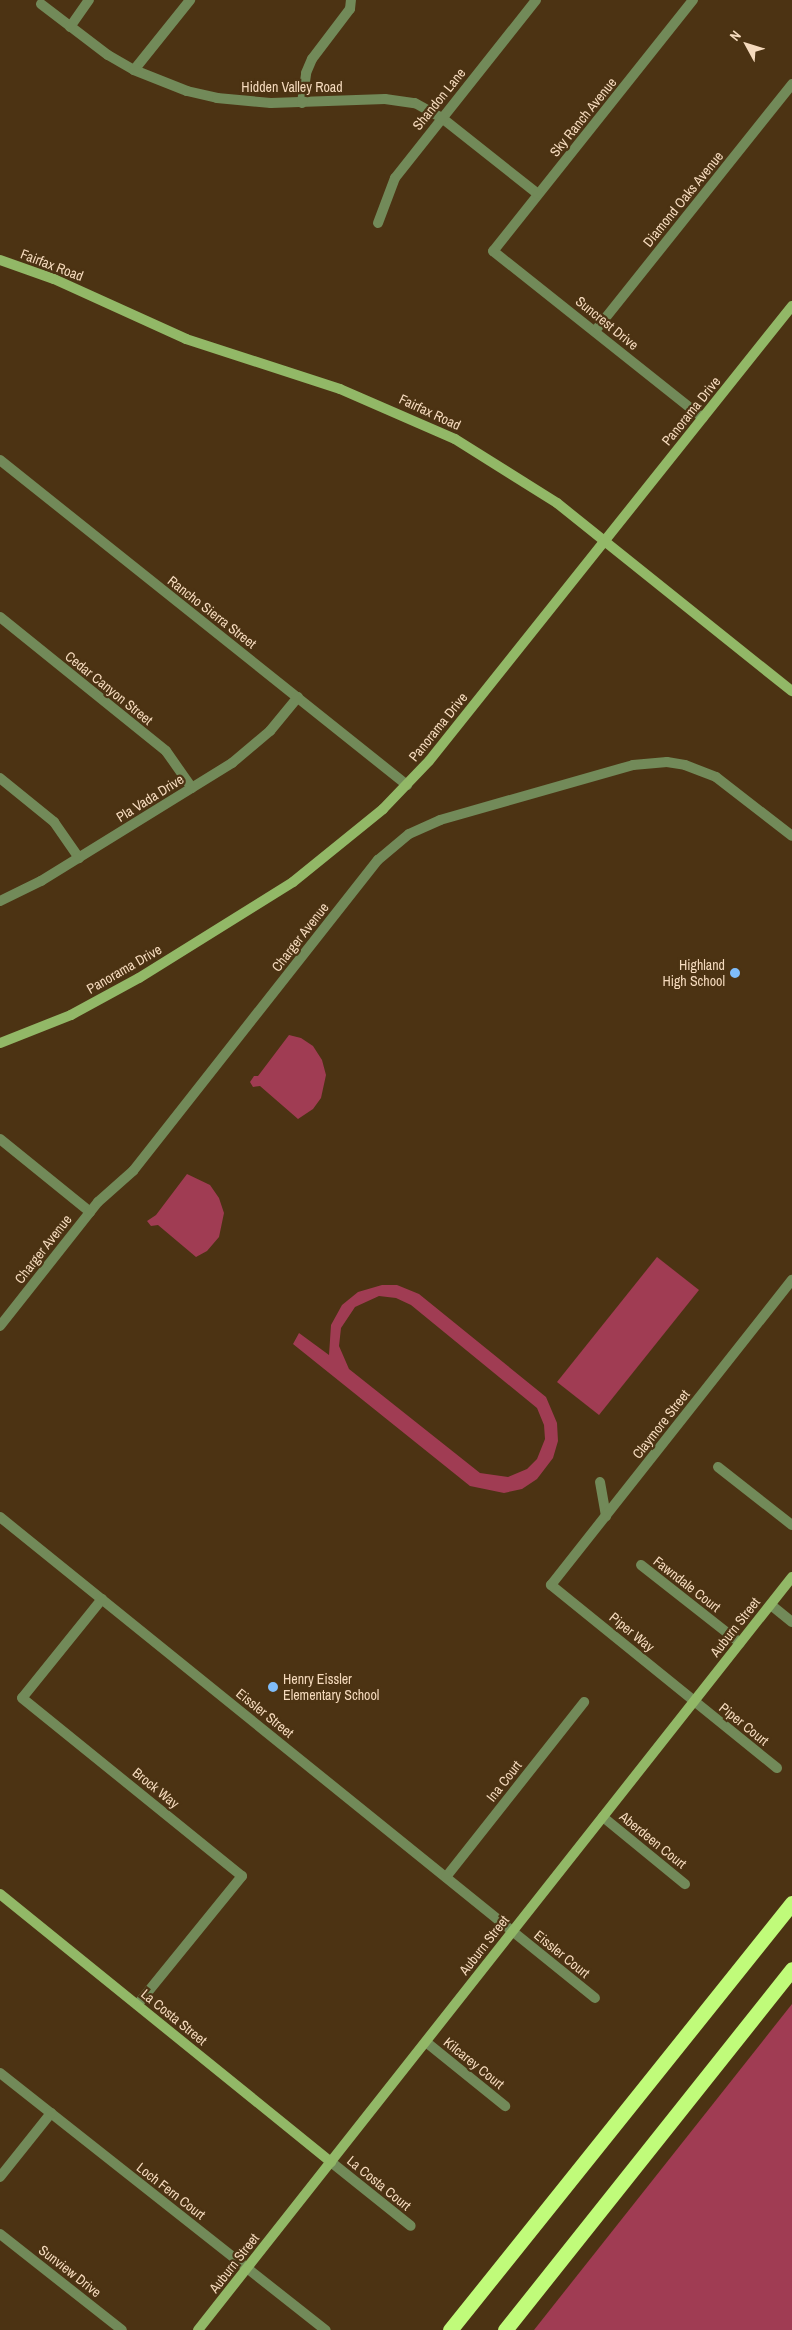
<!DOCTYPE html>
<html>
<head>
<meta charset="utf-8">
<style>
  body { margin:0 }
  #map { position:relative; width:792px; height:2330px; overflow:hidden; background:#4c3313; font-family:"Archivo Narrow",sans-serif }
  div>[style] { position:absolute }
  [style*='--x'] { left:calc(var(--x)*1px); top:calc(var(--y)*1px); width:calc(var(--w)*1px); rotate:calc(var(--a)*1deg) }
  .green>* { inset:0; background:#a03c53 }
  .street>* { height:10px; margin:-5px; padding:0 5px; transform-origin:5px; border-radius:5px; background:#728a59 }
  .secondary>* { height:10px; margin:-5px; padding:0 5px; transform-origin:5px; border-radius:5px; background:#92b867 }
  .highway>* { height:15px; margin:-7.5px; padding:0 7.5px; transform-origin:7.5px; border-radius:7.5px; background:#c0fb7a }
  .dots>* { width:14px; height:14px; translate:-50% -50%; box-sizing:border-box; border:2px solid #4c3313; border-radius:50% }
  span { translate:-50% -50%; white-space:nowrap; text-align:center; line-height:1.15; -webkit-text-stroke:4.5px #4c3313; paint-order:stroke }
  .street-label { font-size:14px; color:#f5dabd }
  .poi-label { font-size:14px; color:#f5dabd }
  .right { translate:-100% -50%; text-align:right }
  .left { translate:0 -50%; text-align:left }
  .north { position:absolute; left:722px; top:20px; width:50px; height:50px; -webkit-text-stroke:4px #4c3313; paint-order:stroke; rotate:309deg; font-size:14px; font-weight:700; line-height:20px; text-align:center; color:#f5dabd }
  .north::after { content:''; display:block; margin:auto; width:18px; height:22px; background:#f5dabd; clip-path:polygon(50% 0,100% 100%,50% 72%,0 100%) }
</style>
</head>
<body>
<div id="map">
  <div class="green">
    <div style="clip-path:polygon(289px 1035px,301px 1038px,313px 1046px,322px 1060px,326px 1075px,321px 1098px,313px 1109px,298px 1119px,260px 1086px,253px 1087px,250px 1082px,254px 1076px,258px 1076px)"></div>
    <div style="clip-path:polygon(187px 1174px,210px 1185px,219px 1198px,224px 1213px,219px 1237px,207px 1251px,196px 1257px,158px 1225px,151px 1226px,147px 1221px,156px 1215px)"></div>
    <div style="clip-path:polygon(657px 1257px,699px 1290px,599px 1415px,557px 1382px)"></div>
    <div style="clip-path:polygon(evenodd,382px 1285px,397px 1285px,419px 1294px,546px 1397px,557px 1423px,558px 1441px,553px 1458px,537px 1479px,522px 1489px,504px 1493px,470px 1486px,293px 1344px,299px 1333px,329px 1355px,331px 1325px,342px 1305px,358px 1292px,382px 1285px,379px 1296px,396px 1298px,411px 1305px,537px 1408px,544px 1425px,545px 1439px,537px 1459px,527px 1469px,508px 1477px,480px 1473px,349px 1369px,339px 1346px,341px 1328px,355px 1307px,379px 1296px)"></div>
    <div style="clip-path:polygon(792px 2004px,792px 2330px,534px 2330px)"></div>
  </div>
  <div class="street">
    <div style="--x:693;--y:0;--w:321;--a:128.5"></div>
    <div style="--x:493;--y:251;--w:268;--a:38.5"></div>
    <div style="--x:41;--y:4;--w:84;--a:37.3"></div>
    <div style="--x:108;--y:55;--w:30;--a:30"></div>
    <div style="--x:134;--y:70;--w:57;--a:21.6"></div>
    <div style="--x:187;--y:91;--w:31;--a:13"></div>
    <div style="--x:217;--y:98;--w:54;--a:5.3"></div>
    <div style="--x:271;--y:103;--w:114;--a:-2"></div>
    <div style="--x:385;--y:99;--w:30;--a:8"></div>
    <div style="--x:415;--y:103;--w:31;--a:29"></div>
    <div style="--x:442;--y:118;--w:122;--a:38.4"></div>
    <div style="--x:70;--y:27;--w:33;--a:-55"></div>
    <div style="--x:134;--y:70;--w:90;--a:-51.3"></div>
    <div style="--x:302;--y:103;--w:30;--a:-82"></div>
    <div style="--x:306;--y:73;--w:15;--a:-67"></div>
    <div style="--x:312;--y:59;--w:63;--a:-52.8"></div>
    <div style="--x:350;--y:9;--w:9;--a:-84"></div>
    <div style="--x:378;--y:223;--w:48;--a:-69.3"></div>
    <div style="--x:395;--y:178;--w:227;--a:-51.6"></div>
    <div style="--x:595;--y:331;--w:316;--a:-51.4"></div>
    <div style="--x:0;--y:460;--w:521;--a:38.61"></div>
    <div style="--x:0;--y:617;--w:213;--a:38.9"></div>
    <div style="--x:166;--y:751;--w:45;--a:54.9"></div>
    <div style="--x:0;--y:778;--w:70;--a:39.2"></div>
    <div style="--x:54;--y:822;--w:44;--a:55.2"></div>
    <div style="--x:0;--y:901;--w:46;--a:-26"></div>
    <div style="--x:41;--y:881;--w:225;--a:-31.7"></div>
    <div style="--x:232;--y:763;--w:50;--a:-40.1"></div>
    <div style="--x:270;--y:731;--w:44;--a:-50.5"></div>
    <div style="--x:0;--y:1139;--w:116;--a:39"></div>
    <div style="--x:0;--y:1326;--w:158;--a:-51.7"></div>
    <div style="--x:98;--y:1202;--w:47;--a:-41.5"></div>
    <div style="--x:133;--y:1171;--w:396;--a:-51.8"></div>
    <div style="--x:378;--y:860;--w:40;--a:-40"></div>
    <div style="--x:409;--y:834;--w:34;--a:-24"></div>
    <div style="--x:440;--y:820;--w:201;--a:-15.9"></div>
    <div style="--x:633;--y:765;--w:34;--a:-5"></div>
    <div style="--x:667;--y:762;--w:18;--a:9"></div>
    <div style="--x:685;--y:765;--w:33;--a:21"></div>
    <div style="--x:716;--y:777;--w:96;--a:37.8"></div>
    <div style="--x:718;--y:1467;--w:94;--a:38.1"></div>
    <div style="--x:600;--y:1482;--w:35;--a:80"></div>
    <div style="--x:0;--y:1517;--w:765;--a:38.95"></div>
    <div style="--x:641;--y:1565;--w:126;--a:38.2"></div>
    <div style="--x:102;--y:1599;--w:127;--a:128.9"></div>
    <div style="--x:22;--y:1698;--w:283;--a:39"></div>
    <div style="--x:242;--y:1876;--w:166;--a:129.1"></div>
    <div style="--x:771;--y:1605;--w:27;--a:39"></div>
    <div style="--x:777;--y:1768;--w:291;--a:-141"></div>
    <div style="--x:551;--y:1585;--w:389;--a:-51.7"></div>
    <div style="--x:603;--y:1817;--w:106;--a:39.3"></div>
    <div style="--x:446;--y:1877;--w:223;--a:-51.7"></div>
    <div style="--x:426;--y:2042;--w:102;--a:39"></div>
    <div style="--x:0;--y:2073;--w:415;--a:38.3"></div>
    <div style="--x:331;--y:2162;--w:102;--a:38.7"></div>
    <div style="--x:0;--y:2177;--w:82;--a:-51.4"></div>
    <div style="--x:0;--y:2234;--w:155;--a:38.2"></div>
  </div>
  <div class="secondary">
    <div style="--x:0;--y:260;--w:57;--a:19.4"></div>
    <div style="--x:54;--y:279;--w:145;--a:24.4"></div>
    <div style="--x:186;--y:339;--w:162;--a:18"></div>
    <div style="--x:340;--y:389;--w:125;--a:23.5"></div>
    <div style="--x:455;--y:439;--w:120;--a:32.1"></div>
    <div style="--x:557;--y:503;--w:301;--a:38.7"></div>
    <div style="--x:0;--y:1043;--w:76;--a:-21.5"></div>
    <div style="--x:71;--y:1015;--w:77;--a:-28.6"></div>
    <div style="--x:139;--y:978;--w:181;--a:-31.9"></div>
    <div style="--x:293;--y:882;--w:116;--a:-39"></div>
    <div style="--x:383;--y:809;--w:66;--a:-46.2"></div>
    <div style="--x:429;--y:761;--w:582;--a:-51.42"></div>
    <div style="--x:0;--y:1894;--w:426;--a:39"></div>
    <div style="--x:198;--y:2330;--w:959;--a:-51.73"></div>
  </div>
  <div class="highway">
    <div style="--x:450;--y:2330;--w:547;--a:-51.31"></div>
    <div style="--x:505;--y:2330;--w:461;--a:-51.5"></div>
  </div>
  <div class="dots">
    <div style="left:735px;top:973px;background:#80bdfa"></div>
    <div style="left:273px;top:1687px;background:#80bdfa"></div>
  </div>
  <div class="street-label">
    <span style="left:292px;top:87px">Hidden Valley Road</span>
    <span style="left:439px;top:99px;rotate:-51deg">Shandon Lane</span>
    <span style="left:583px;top:117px;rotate:-51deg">Sky Ranch Avenue</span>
    <span style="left:683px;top:199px;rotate:-51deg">Diamond Oaks Avenue</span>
    <span style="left:52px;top:265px;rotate:21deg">Fairfax Road</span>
    <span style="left:607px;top:323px;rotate:39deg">Suncrest Drive</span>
    <span style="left:691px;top:411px;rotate:-51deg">Panorama Drive</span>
    <span style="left:430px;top:412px;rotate:25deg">Fairfax Road</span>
    <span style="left:212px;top:612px;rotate:38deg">Rancho Sierra Street</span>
    <span style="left:109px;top:688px;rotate:39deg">Cedar Canyon Street</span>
    <span style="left:438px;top:727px;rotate:-51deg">Panorama Drive</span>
    <span style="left:150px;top:798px;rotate:-32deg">Pla Vada Drive</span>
    <span style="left:300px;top:937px;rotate:-52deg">Charger Avenue</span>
    <span style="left:124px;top:969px;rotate:-30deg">Panorama Drive</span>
    <span style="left:43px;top:1249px;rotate:-52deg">Charger Avenue</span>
    <span style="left:661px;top:1424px;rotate:-52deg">Claymore Street</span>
    <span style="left:687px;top:1584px;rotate:38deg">Fawndale Court</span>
    <span style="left:735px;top:1627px;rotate:-52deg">Auburn Street</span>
    <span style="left:632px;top:1632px;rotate:39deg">Piper Way</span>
    <span style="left:265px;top:1713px;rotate:39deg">Eissler Street</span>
    <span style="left:744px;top:1724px;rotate:39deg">Piper Court</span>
    <span style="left:504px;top:1781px;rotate:-52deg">Ina Court</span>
    <span style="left:156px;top:1788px;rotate:39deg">Brock Way</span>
    <span style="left:653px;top:1840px;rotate:39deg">Aberdeen Court</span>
    <span style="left:484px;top:1945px;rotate:-52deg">Auburn Street</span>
    <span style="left:562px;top:1954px;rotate:39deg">Eissler Court</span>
    <span style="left:174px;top:2017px;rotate:39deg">La Costa Street</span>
    <span style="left:474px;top:2063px;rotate:39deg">Kilcarey Court</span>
    <span style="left:379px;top:2183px;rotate:39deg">La Costa Court</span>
    <span style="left:171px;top:2191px;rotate:38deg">Loch Fern Court</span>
    <span style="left:234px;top:2263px;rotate:-52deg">Auburn Street</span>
    <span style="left:70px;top:2271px;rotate:38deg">Sunview Drive</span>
  </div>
  <div class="poi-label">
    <span class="right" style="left:725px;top:973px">Highland<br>High School</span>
    <span class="left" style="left:283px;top:1687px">Henry Eissler<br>Elementary School</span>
  </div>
  <div class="north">N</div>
</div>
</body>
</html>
